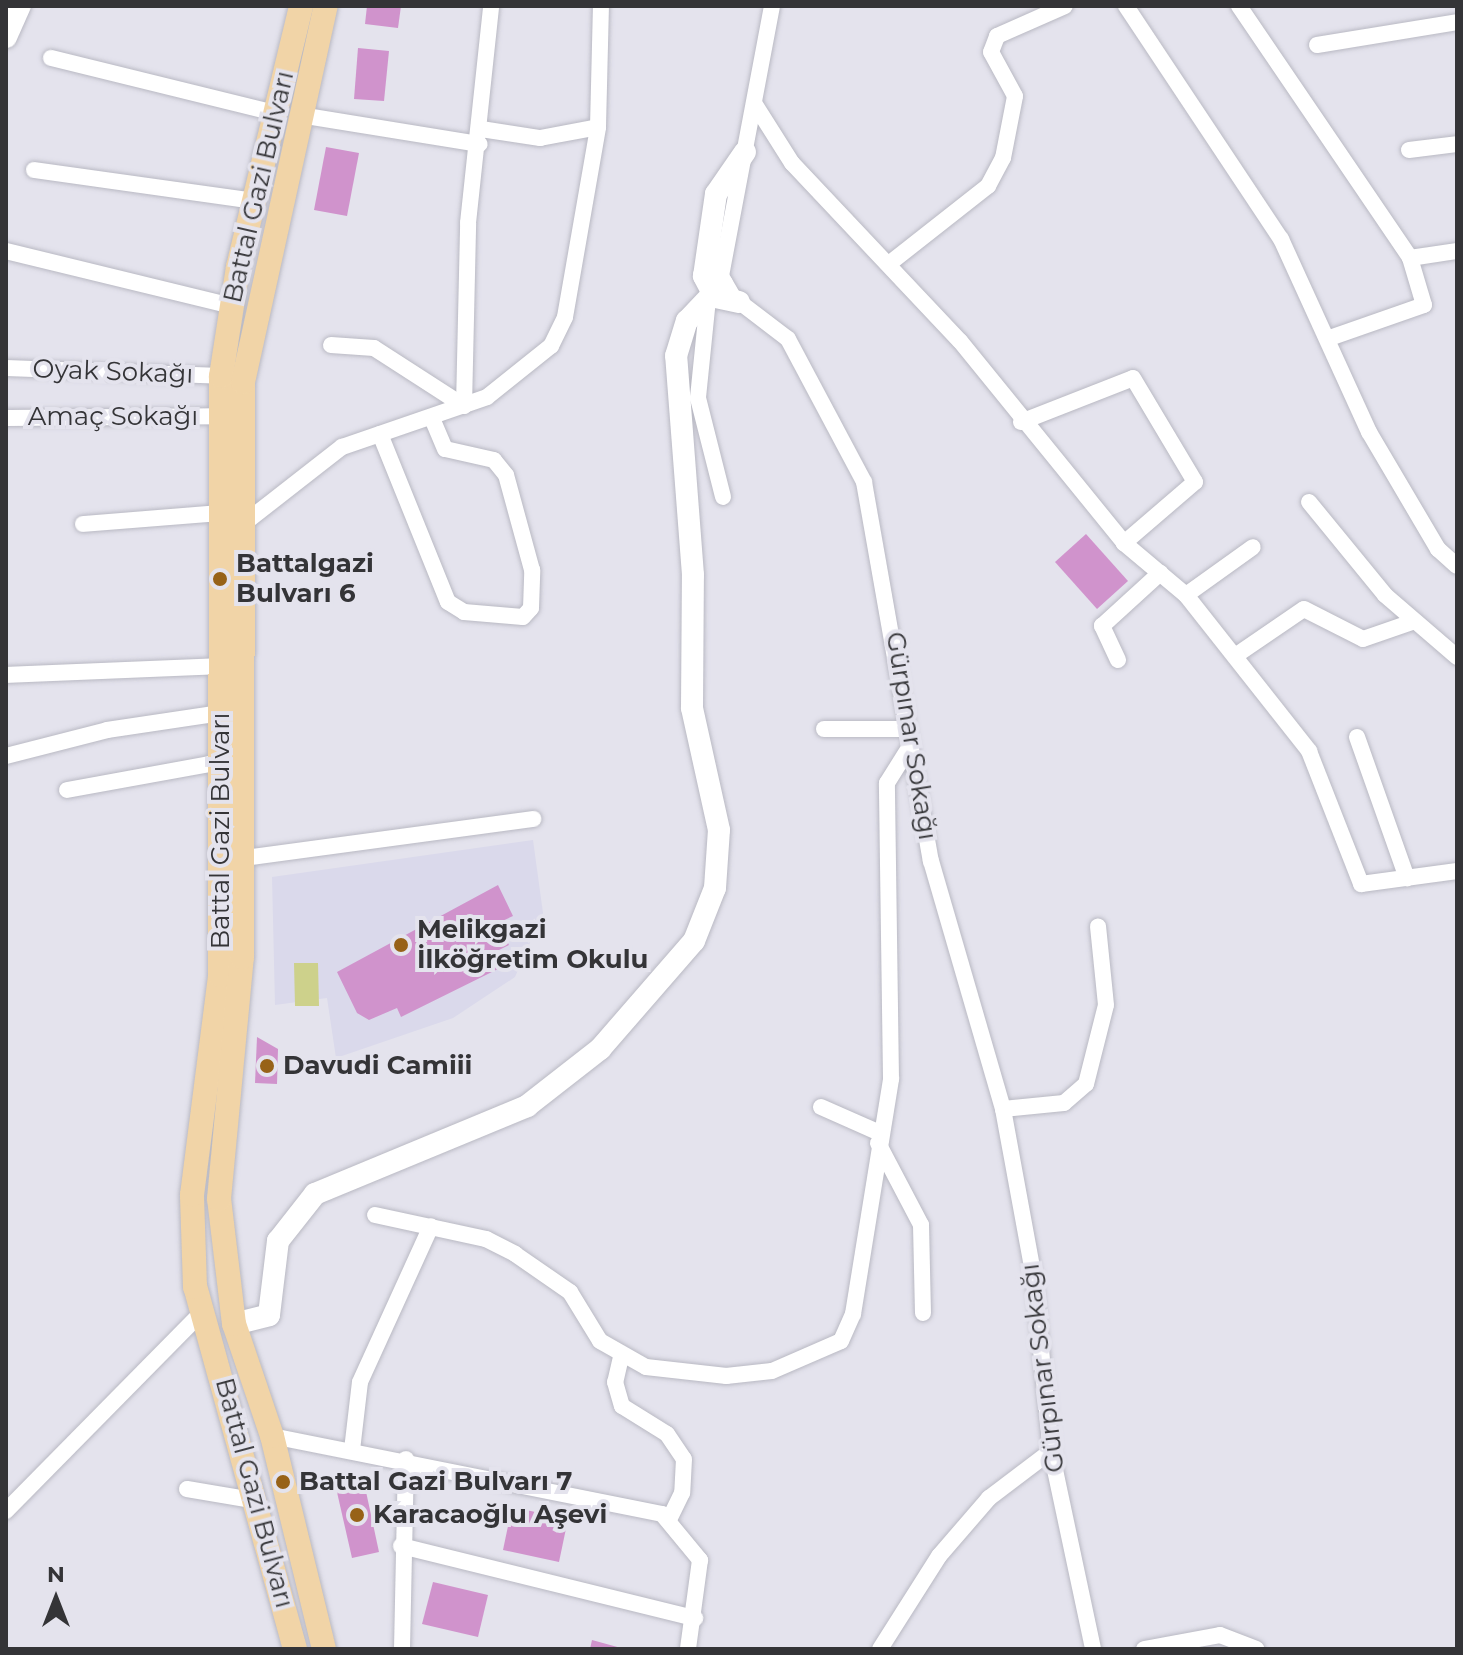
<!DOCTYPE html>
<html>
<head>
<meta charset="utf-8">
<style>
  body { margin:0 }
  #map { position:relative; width:1463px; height:1655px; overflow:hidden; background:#e4e3ed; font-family:Montserrat,sans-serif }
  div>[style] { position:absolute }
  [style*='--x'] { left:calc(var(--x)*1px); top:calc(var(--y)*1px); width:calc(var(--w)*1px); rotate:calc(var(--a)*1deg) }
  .built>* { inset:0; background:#dad9eb }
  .green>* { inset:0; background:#cdd18b }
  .building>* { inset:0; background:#d093cc }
  .roads { filter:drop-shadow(0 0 2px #b9b9c3) drop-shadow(0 0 2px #b9b9c3) }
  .street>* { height:16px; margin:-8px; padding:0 8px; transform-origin:8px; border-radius:8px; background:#fff }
  .secondary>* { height:22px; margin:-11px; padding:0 11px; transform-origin:11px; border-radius:11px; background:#fff }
  .primary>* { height:24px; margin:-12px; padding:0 12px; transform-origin:12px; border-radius:12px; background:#f1d4a7 }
  .dots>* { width:22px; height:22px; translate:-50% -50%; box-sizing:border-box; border:4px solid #e4e3ed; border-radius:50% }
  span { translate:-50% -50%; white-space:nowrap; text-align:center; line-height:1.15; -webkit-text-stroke:8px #e4e3ed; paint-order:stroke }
  .street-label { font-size:26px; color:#343437 }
  .poi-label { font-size:26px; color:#343437; font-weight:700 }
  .left { translate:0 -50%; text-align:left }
  .frame { position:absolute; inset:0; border:8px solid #343437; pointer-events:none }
  .north { position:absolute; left:16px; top:1559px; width:80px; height:80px; -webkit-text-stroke:6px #e4e3ed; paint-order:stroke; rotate:0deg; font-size:22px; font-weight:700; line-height:32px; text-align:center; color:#343437 }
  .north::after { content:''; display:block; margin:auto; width:28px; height:36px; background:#343437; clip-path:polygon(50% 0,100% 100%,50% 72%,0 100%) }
</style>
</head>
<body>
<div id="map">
  <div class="built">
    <div style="clip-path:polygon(533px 840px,543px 913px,515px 977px,453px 1018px,336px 1058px,327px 998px,275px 1005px,272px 877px)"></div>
  </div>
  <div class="green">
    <div style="clip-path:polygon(294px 963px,318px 963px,319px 1006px,295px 1006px)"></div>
  </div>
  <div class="building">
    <div style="clip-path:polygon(367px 6px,401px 6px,398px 28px,365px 24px)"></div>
    <div style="clip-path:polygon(358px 48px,389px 51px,384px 101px,354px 99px)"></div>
    <div style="clip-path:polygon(326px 147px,359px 153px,347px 216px,314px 210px)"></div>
    <div style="clip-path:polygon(1086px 534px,1128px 581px,1097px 609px,1055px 562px)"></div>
    <div style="clip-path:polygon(498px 885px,513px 916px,498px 923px,509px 945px,497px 951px,504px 966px,401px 1017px,397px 1008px,369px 1020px,357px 1013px,337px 972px)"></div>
    <div style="clip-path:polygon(257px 1037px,278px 1049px,277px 1084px,255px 1083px)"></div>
    <div style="clip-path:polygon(362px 1473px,379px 1552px,352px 1558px,334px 1479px)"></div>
    <div style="clip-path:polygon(512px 1507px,568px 1519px,559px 1562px,503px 1550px)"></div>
    <div style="clip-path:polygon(433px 1582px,488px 1595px,478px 1637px,422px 1624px)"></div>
    <div style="clip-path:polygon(592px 1640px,621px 1648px,621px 1649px,590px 1649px)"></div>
  </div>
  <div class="roads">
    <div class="street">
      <div style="--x:772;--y:6;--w:275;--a:100.7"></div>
      <div style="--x:721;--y:276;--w:24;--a:60"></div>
      <div style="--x:733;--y:297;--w:69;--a:37.4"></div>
      <div style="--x:788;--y:339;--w:162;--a:62"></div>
      <div style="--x:864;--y:482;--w:385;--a:80"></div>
      <div style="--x:931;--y:861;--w:258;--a:73.8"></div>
      <div style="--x:1003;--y:1109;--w:172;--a:79.6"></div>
      <div style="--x:1034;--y:1278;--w:174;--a:84.4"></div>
      <div style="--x:1051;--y:1451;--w:202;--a:78"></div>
      <div style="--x:1126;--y:6;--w:280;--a:56.4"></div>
      <div style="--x:1281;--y:239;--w:212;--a:65.5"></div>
      <div style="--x:1369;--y:432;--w:136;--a:59.5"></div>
      <div style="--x:1438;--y:549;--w:25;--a:42"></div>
      <div style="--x:1239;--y:6;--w:305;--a:55.8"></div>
      <div style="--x:1410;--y:258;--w:49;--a:73.4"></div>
      <div style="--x:1424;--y:305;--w:100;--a:160.7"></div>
      <div style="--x:1317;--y:45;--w:142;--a:-9.3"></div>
      <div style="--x:51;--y:58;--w:231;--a:13.8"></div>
      <div style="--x:754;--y:103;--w:71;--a:57.7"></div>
      <div style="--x:792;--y:163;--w:245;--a:46.7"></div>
      <div style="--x:960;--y:341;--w:260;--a:50.9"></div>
      <div style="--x:1124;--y:543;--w:81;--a:40"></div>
      <div style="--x:1186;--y:595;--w:199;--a:51.7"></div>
      <div style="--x:1309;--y:751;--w:143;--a:68.6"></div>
      <div style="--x:1361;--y:884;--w:97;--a:-7.7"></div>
      <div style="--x:300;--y:115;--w:182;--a:9.2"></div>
      <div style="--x:481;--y:129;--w:60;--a:8.7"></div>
      <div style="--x:540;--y:138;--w:59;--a:-10.7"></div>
      <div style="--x:1409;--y:150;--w:48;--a:-7.1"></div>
      <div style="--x:34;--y:170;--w:222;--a:8"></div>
      <div style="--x:6;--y:251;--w:233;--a:13.7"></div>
      <div style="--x:1410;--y:258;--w:48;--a:-8.5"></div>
      <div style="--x:890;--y:263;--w:125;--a:-38.2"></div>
      <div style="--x:988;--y:186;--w:32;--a:-62"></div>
      <div style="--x:1003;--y:158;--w:63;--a:-79"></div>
      <div style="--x:1015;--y:96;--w:50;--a:-118.6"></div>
      <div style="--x:991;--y:52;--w:17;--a:-69"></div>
      <div style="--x:997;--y:36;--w:74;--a:-23.8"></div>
      <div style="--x:708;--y:299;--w:100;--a:95.8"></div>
      <div style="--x:698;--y:398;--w:102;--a:75.8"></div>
      <div style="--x:331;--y:345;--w:43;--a:4"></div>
      <div style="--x:374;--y:348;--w:107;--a:32.8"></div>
      <div style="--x:6;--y:368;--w:215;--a:2.1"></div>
      <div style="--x:464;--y:406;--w:183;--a:-88.7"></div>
      <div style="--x:468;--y:223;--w:218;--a:-83.9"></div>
      <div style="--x:6;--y:418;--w:213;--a:-0.5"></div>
      <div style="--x:1021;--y:422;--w:120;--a:-21.4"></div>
      <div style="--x:1133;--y:378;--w:121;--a:59.2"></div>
      <div style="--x:1195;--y:482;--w:94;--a:139.3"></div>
      <div style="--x:380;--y:434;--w:181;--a:68"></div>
      <div style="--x:448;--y:602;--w:19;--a:32"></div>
      <div style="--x:464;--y:612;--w:59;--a:4.8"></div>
      <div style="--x:523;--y:617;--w:12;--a:-48"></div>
      <div style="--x:531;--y:608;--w:38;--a:-88"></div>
      <div style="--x:532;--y:570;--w:98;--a:-105.3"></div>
      <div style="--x:506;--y:475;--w:19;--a:-129"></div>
      <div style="--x:494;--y:460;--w:50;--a:-167.3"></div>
      <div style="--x:445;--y:449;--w:34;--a:-113"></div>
      <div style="--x:1309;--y:502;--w:120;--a:50.7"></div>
      <div style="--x:1385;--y:595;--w:95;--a:40.7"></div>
      <div style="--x:83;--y:524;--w:136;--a:-4.6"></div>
      <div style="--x:242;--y:525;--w:127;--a:-38"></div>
      <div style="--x:342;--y:447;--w:153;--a:-19"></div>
      <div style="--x:487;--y:397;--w:82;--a:-38.6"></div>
      <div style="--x:551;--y:346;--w:32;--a:-64"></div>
      <div style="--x:565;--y:317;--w:193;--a:-80.1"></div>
      <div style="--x:598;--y:127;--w:121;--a:-88.6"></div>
      <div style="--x:1186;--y:595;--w:82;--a:-35.6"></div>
      <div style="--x:1235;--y:656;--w:83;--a:-34.3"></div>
      <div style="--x:1304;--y:609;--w:66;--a:27"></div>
      <div style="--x:1363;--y:639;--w:52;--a:-19.1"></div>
      <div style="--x:1118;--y:660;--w:38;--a:-115"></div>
      <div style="--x:1102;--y:626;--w:79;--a:-42.4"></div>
      <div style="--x:6;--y:675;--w:215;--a:-2.4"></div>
      <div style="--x:824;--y:729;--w:82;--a:0"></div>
      <div style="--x:1357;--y:737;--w:150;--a:70.5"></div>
      <div style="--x:6;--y:756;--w:104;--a:-14.4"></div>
      <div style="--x:107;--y:730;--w:115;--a:-8.5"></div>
      <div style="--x:67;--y:790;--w:157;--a:-10.3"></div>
      <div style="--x:244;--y:858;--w:292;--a:-7.7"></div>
      <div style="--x:821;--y:1107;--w:64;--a:23.8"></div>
      <div style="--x:1003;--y:1109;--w:61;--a:-5.6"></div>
      <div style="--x:1064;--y:1103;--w:29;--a:-41"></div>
      <div style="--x:1086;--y:1084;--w:81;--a:-75.8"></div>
      <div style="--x:1106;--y:1005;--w:79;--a:-95.8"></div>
      <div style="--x:878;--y:1143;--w:93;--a:62.3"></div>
      <div style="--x:921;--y:1225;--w:88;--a:88.7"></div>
      <div style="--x:375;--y:1215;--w:114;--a:12.2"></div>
      <div style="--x:486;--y:1239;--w:33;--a:27"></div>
      <div style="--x:515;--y:1254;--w:67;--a:34.6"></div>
      <div style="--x:570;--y:1292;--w:57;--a:58.5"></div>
      <div style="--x:600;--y:1341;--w:53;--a:29.5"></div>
      <div style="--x:646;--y:1367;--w:81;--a:6.4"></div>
      <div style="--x:726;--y:1376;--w:46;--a:-6.2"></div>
      <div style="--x:772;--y:1371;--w:75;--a:-23.5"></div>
      <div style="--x:841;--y:1341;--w:30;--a:-66"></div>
      <div style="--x:853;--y:1314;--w:238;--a:-80.8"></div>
      <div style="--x:891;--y:1079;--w:296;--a:-90.8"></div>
      <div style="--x:887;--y:783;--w:39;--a:-58"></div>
      <div style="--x:621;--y:1357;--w:26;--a:103"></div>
      <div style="--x:615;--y:1382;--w:25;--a:74"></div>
      <div style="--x:622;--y:1406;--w:53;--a:31.9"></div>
      <div style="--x:667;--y:1434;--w:30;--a:56"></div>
      <div style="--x:684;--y:1459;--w:34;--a:93"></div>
      <div style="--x:682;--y:1493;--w:30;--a:116"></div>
      <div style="--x:272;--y:1436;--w:398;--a:11.3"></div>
      <div style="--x:662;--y:1514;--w:60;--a:50.4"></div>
      <div style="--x:700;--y:1560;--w:90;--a:97.7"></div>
      <div style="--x:352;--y:1450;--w:68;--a:-83.3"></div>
      <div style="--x:360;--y:1382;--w:171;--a:-65.5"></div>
      <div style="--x:187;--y:1489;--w:72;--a:9.6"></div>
      <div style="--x:6;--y:1511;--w:281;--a:-45.4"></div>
      <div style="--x:401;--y:1546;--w:303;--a:13.8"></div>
      <div style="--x:402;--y:1649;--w:190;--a:-88.8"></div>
      <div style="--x:880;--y:1649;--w:110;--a:-57.6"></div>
      <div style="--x:939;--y:1556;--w:77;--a:-49.2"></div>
      <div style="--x:989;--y:1498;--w:78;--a:-37.2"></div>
      <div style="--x:1144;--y:1649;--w:77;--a:-10.4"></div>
      <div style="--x:1220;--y:1635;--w:39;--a:21"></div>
    </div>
    <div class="secondary">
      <div style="--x:6;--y:37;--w:34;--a:-66"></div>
      <div style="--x:739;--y:302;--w:25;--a:-168"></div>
      <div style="--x:715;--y:297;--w:24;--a:-118"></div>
      <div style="--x:704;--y:276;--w:83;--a:-81.7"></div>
      <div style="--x:716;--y:194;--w:51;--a:-55.4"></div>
      <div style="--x:234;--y:1324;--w:36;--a:-14"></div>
      <div style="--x:269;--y:1315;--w:75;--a:-83.1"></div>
      <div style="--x:278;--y:1241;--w:60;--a:-51.8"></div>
      <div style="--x:315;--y:1194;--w:230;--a:-22.5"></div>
      <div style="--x:527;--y:1106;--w:93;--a:-38"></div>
      <div style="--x:600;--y:1049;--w:143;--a:-49"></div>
      <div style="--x:694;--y:941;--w:57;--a:-68.4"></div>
      <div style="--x:715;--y:888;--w:58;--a:-86.1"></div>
      <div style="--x:719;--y:830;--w:125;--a:-102.5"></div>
      <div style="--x:692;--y:708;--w:133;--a:-89.6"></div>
      <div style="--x:693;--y:575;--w:220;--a:-94.4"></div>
      <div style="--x:676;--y:356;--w:37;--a:-73"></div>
      <div style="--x:687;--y:321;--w:51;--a:-46.6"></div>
    </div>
    <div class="primary">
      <div style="--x:295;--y:1649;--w:376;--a:-105.4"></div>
      <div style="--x:195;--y:1287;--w:92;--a:-91.9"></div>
      <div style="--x:192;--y:1195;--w:222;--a:-82.7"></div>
      <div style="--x:220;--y:975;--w:599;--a:-89.9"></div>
      <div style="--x:221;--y:376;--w:110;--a:-81.1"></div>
      <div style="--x:238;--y:267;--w:268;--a:-76.4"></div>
      <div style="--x:324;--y:1649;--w:219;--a:-103.7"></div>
      <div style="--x:272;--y:1436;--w:118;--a:-108.7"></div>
      <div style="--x:234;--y:1324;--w:126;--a:-96.8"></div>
      <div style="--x:219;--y:1199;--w:243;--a:-84.6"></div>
      <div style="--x:242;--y:957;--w:575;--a:-89.9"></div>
      <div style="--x:243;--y:382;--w:385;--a:-77.6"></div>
    </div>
  </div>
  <div class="dots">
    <div style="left:220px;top:579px;background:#976218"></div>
    <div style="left:401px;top:945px;background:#976218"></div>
    <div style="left:267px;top:1066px;background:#976218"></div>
    <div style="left:283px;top:1482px;background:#976218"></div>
    <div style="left:357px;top:1515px;background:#976218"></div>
  </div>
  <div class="street-label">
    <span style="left:259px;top:187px;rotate:-77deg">Battal Gazi Bulvarı</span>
    <span style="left:113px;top:372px;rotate:2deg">Oyak Sokağı</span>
    <span style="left:113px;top:417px">Amaç Sokağı</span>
    <span style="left:911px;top:736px;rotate:81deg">Gürpınar Sokağı</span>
    <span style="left:221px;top:831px;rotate:-90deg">Battal Gazi Bulvarı</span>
    <span style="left:1043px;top:1368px;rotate:-97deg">Gürpınar Sokağı</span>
    <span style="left:254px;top:1493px;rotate:75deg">Battal Gazi Bulvarı</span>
  </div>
  <div class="poi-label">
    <span class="left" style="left:236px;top:579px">Battalgazi<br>Bulvarı 6</span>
    <span class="left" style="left:417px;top:945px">Melikgazi<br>İlköğretim Okulu</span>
    <span class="left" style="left:283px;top:1066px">Davudi Camiii</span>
    <span class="left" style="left:299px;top:1482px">Battal Gazi Bulvarı 7</span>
    <span class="left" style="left:373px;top:1515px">Karacaoğlu Aşevi</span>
  </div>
  <div class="frame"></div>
  <div class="north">N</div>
</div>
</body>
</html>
